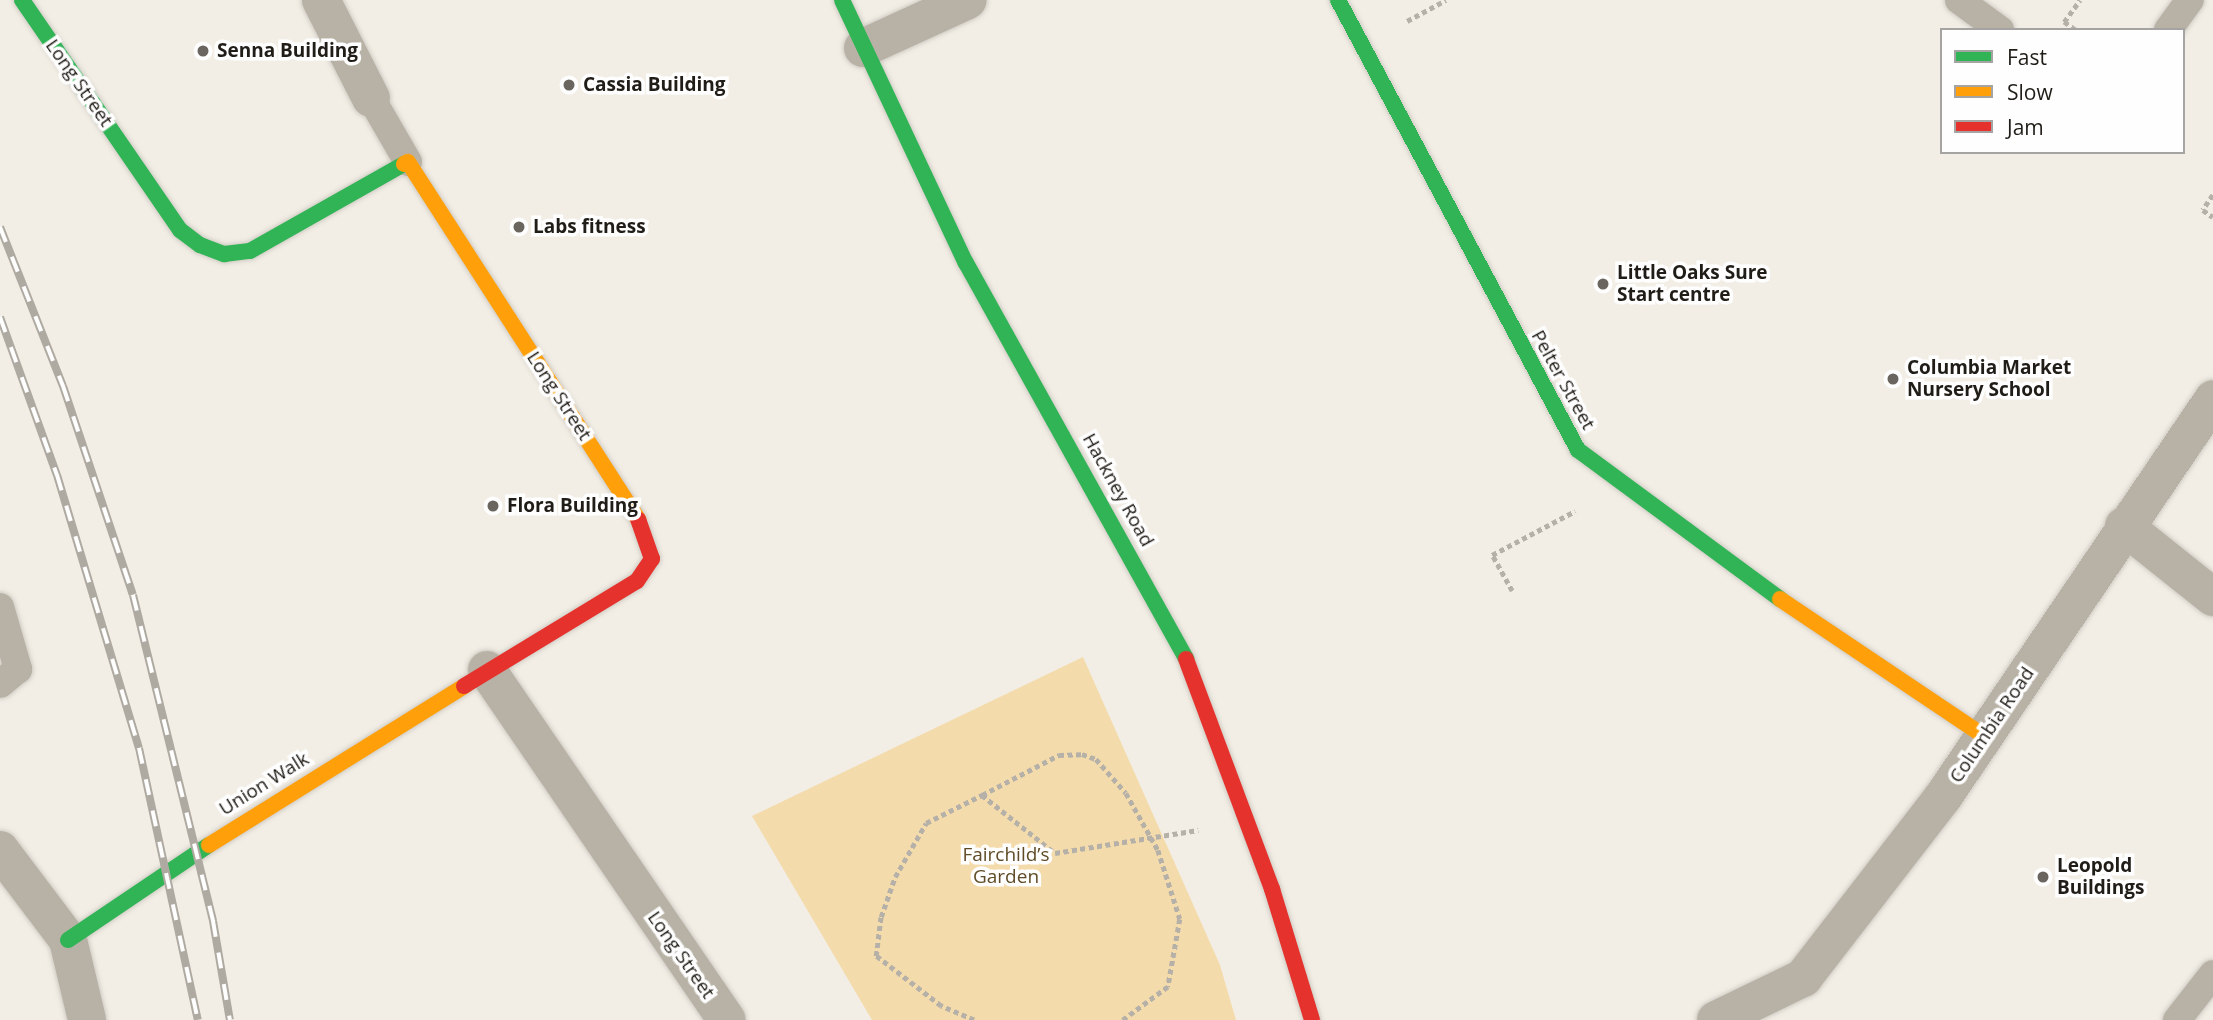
<!DOCTYPE html>
<html>
<head>
<meta charset="utf-8">
<style>
  body { margin:0 }
  #map { position:relative; width:2213px; height:1020px; overflow:hidden; background:#f2eee5; font-family:"Open Sans",sans-serif }
  div>[style] { position:absolute }
  [style*='--x'] { left:calc(var(--x)*1px); top:calc(var(--y)*1px); width:calc(var(--w)*1px); rotate:calc(var(--a)*1deg) }
  .green>* { inset:0; background:#f4dbab }
  .path>* { height:4.5px; margin-top:-2.25px; transform-origin:0; background:repeating-linear-gradient(90deg,#b6b1a8 0 5px,transparent 0 8.5px) }
  .roads { filter:drop-shadow(0 0 2px #d0ccc5) drop-shadow(0 0 2px #d0ccc5) }
  .lane>* { height:28px; margin:-14px; padding:0 14px; transform-origin:14px; border-radius:14px; background:#b8b2a6 }
  .street>* { height:38px; margin:-19px; padding:0 19px; transform-origin:19px; border-radius:19px; background:#b8b2a6 }
  .fast>* { height:16px; margin:-8px; padding:0 8px; transform-origin:8px; border-radius:8px; background:#30b455 }
  .slow>* { height:16px; margin:-8px; padding:0 8px; transform-origin:8px; border-radius:8px; background:#ff9f0a }
  .jam>* { height:16px; margin:-8px; padding:0 8px; transform-origin:8px; border-radius:8px; background:#e5322d }
  .rail>* { height:8px; margin-top:-4px; transform-origin:0; background:repeating-linear-gradient(90deg,#fefefe 0 16px,#afaaa1 0 32px); box-sizing:border-box; border-block:2px solid #afaaa1 }
  .dots>* { width:19px; height:19px; translate:-50% -50%; box-sizing:border-box; border:4px solid #fefefe; border-radius:50% }
  span { translate:-50% -50%; white-space:nowrap; text-align:center; line-height:1.15; -webkit-text-stroke:7px #fefefe; paint-order:stroke }
  .poi-label { font-size:19px; color:#201c17; font-weight:700 }
  .left { translate:0 -50%; text-align:left }
  .street-label { font-size:19px; color:#201c17 }
  .park-label { font-size:19px; color:#5f4c26 }
  .legend { position:absolute; left:1940px; top:28px; width:245px; height:126px; box-sizing:border-box; background:#fefefe; border:2px solid #a5a4a2; margin:0; padding:9px 12px; list-style:none; font-size:21px; color:#201c17 }
  .legend li { display:flex; align-items:center; gap:14px; height:35px }
  .legend b { width:35px; border:2px solid #a5a4a2 }
</style>
</head>
<body>
<div id="map">
  <div class="green">
    <div style="clip-path:polygon(1083px 657px,1220px 965px,1236px 1020px,872px 1020px,752px 816px)"></div>
  </div>
  <div class="path">
    <div style="--x:1407;--y:21;--w:44;--a:-28.3"></div>
    <div style="--x:2075;--y:30;--w:14;--a:-144"></div>
    <div style="--x:2064;--y:22;--w:27;--a:-54"></div>
    <div style="--x:2213;--y:195;--w:18;--a:124"></div>
    <div style="--x:2203;--y:210;--w:12;--a:35"></div>
    <div style="--x:1512;--y:591;--w:41;--a:-119.1"></div>
    <div style="--x:1492;--y:555;--w:94;--a:-27.9"></div>
    <div style="--x:982;--y:795;--w:87;--a:-27.5"></div>
    <div style="--x:1059;--y:755;--w:23;--a:-2"></div>
    <div style="--x:1082;--y:754;--w:15;--a:20"></div>
    <div style="--x:1096;--y:759;--w:45;--a:48.6"></div>
    <div style="--x:1126;--y:793;--w:65;--a:60.7"></div>
    <div style="--x:1158;--y:850;--w:72;--a:72.3"></div>
    <div style="--x:1180;--y:919;--w:69;--a:100"></div>
    <div style="--x:1168;--y:987;--w:56;--a:143.7"></div>
    <div style="--x:974;--y:1020;--w:36;--a:-157"></div>
    <div style="--x:941;--y:1006;--w:82;--a:-142.4"></div>
    <div style="--x:876;--y:956;--w:39;--a:-83"></div>
    <div style="--x:881;--y:917;--w:42;--a:-70.7"></div>
    <div style="--x:895;--y:877;--w:62;--a:-60.1"></div>
    <div style="--x:926;--y:823;--w:63;--a:-26.6"></div>
    <div style="--x:982;--y:795;--w:93;--a:38.5"></div>
    <div style="--x:1055;--y:853;--w:145;--a:-9.1"></div>
  </div>
  <div class="roads">
    <div class="lane">
      <div style="--x:1959;--y:0;--w:51;--a:36.2"></div>
      <div style="--x:2168;--y:30;--w:37;--a:-54"></div>
      <div style="--x:371;--y:98;--w:74;--a:60"></div>
      <div style="--x:0;--y:607;--w:65;--a:73.8"></div>
      <div style="--x:18;--y:669;--w:23;--a:140"></div>
      <div style="--x:2177;--y:1020;--w:58;--a:-52"></div>
    </div>
    <div class="street">
      <div style="--x:321;--y:0;--w:110;--a:63"></div>
      <div style="--x:863;--y:48;--w:115;--a:-24.6"></div>
      <div style="--x:2124;--y:526;--w:114;--a:38.6"></div>
      <div style="--x:487;--y:670;--w:424;--a:55.6"></div>
      <div style="--x:0;--y:850;--w:113;--a:52.9"></div>
      <div style="--x:68;--y:940;--w:82;--a:76.6"></div>
      <div style="--x:1716;--y:1020;--w:97;--a:-25.8"></div>
      <div style="--x:1803;--y:978;--w:229;--a:-52.3"></div>
      <div style="--x:1943;--y:797;--w:481;--a:-55.8"></div>
    </div>
    <div class="fast">
      <div style="--x:22;--y:0;--w:279;--a:55.5"></div>
      <div style="--x:180;--y:230;--w:25;--a:37"></div>
      <div style="--x:200;--y:245;--w:26;--a:21"></div>
      <div style="--x:224;--y:254;--w:26;--a:-7"></div>
      <div style="--x:250;--y:251;--w:177;--a:-29.5"></div>
      <div style="--x:842;--y:0;--w:291;--a:64.8"></div>
      <div style="--x:966;--y:263;--w:453;--a:60.9"></div>
      <div style="--x:1338;--y:0;--w:510;--a:61.93"></div>
      <div style="--x:1578;--y:450;--w:251;--a:36.4"></div>
      <div style="--x:68;--y:940;--w:170;--a:-34"></div>
    </div>
    <div class="slow">
      <div style="--x:404;--y:164;--w:4;--a:-27"></div>
      <div style="--x:408;--y:162;--w:425;--a:57.2"></div>
      <div style="--x:1780;--y:599;--w:247;--a:33.9"></div>
      <div style="--x:209;--y:845;--w:301;--a:-31.9"></div>
    </div>
    <div class="jam">
      <div style="--x:1186;--y:659;--w:246;--a:69.5"></div>
      <div style="--x:1272;--y:889;--w:137;--a:73"></div>
      <div style="--x:464;--y:686;--w:202;--a:-31.3"></div>
      <div style="--x:637;--y:581;--w:27;--a:-56"></div>
      <div style="--x:652;--y:559;--w:42;--a:-109.3"></div>
    </div>
  </div>
  <div class="rail">
    <div style="--x:0;--y:227;--w:171;--a:68.4"></div>
    <div style="--x:63;--y:386;--w:220;--a:71.5"></div>
    <div style="--x:133;--y:595;--w:336;--a:76.2"></div>
    <div style="--x:213;--y:921;--w:100;--a:80.3"></div>
    <div style="--x:0;--y:317;--w:168;--a:70.2"></div>
    <div style="--x:57;--y:475;--w:285;--a:73.3"></div>
    <div style="--x:139;--y:748;--w:278;--a:77.8"></div>
  </div>
  <div class="dots">
    <div style="left:203px;top:51px;background:#6a665f"></div>
    <div style="left:569px;top:85px;background:#6a665f"></div>
    <div style="left:519px;top:227px;background:#6a665f"></div>
    <div style="left:1603px;top:284px;background:#6a665f"></div>
    <div style="left:1893px;top:379px;background:#6a665f"></div>
    <div style="left:493px;top:506px;background:#6a665f"></div>
    <div style="left:2043px;top:877px;background:#6a665f"></div>
  </div>
  <div class="poi-label">
    <span class="left" style="left:217px;top:51px">Senna Building</span>
    <span class="left" style="left:583px;top:85px">Cassia Building</span>
    <span class="left" style="left:533px;top:227px">Labs fitness</span>
    <span class="left" style="left:1617px;top:284px">Little Oaks Sure<br>Start centre</span>
    <span class="left" style="left:1907px;top:379px">Columbia Market<br>Nursery School</span>
    <span class="left" style="left:507px;top:506px">Flora Building</span>
    <span class="left" style="left:2057px;top:877px">Leopold<br>Buildings</span>
  </div>
  <div class="street-label">
    <span style="left:79px;top:83px;rotate:55deg">Long Street</span>
    <span style="left:1563px;top:380px;rotate:61deg">Pelter Street</span>
    <span style="left:559px;top:396px;rotate:57deg">Long Street</span>
    <span style="left:1118px;top:490px;rotate:61deg">Hackney Road</span>
    <span style="left:1992px;top:725px;rotate:-56deg">Columbia Road</span>
    <span style="left:264px;top:784px;rotate:-32deg">Union Walk</span>
    <span style="left:681px;top:955px;rotate:55deg">Long Street</span>
  </div>
  <div class="park-label">
    <span style="left:1006px;top:866px">Fairchild’s<br>Garden</span>
  </div>
  <ul class="legend">
  <li><b style="height:9px;background:#30b455"></b>Fast</li>
  <li><b style="height:9px;background:#ff9f0a"></b>Slow</li>
  <li><b style="height:9px;background:#e5322d"></b>Jam</li>
  </ul>
</div>
</body>
</html>
